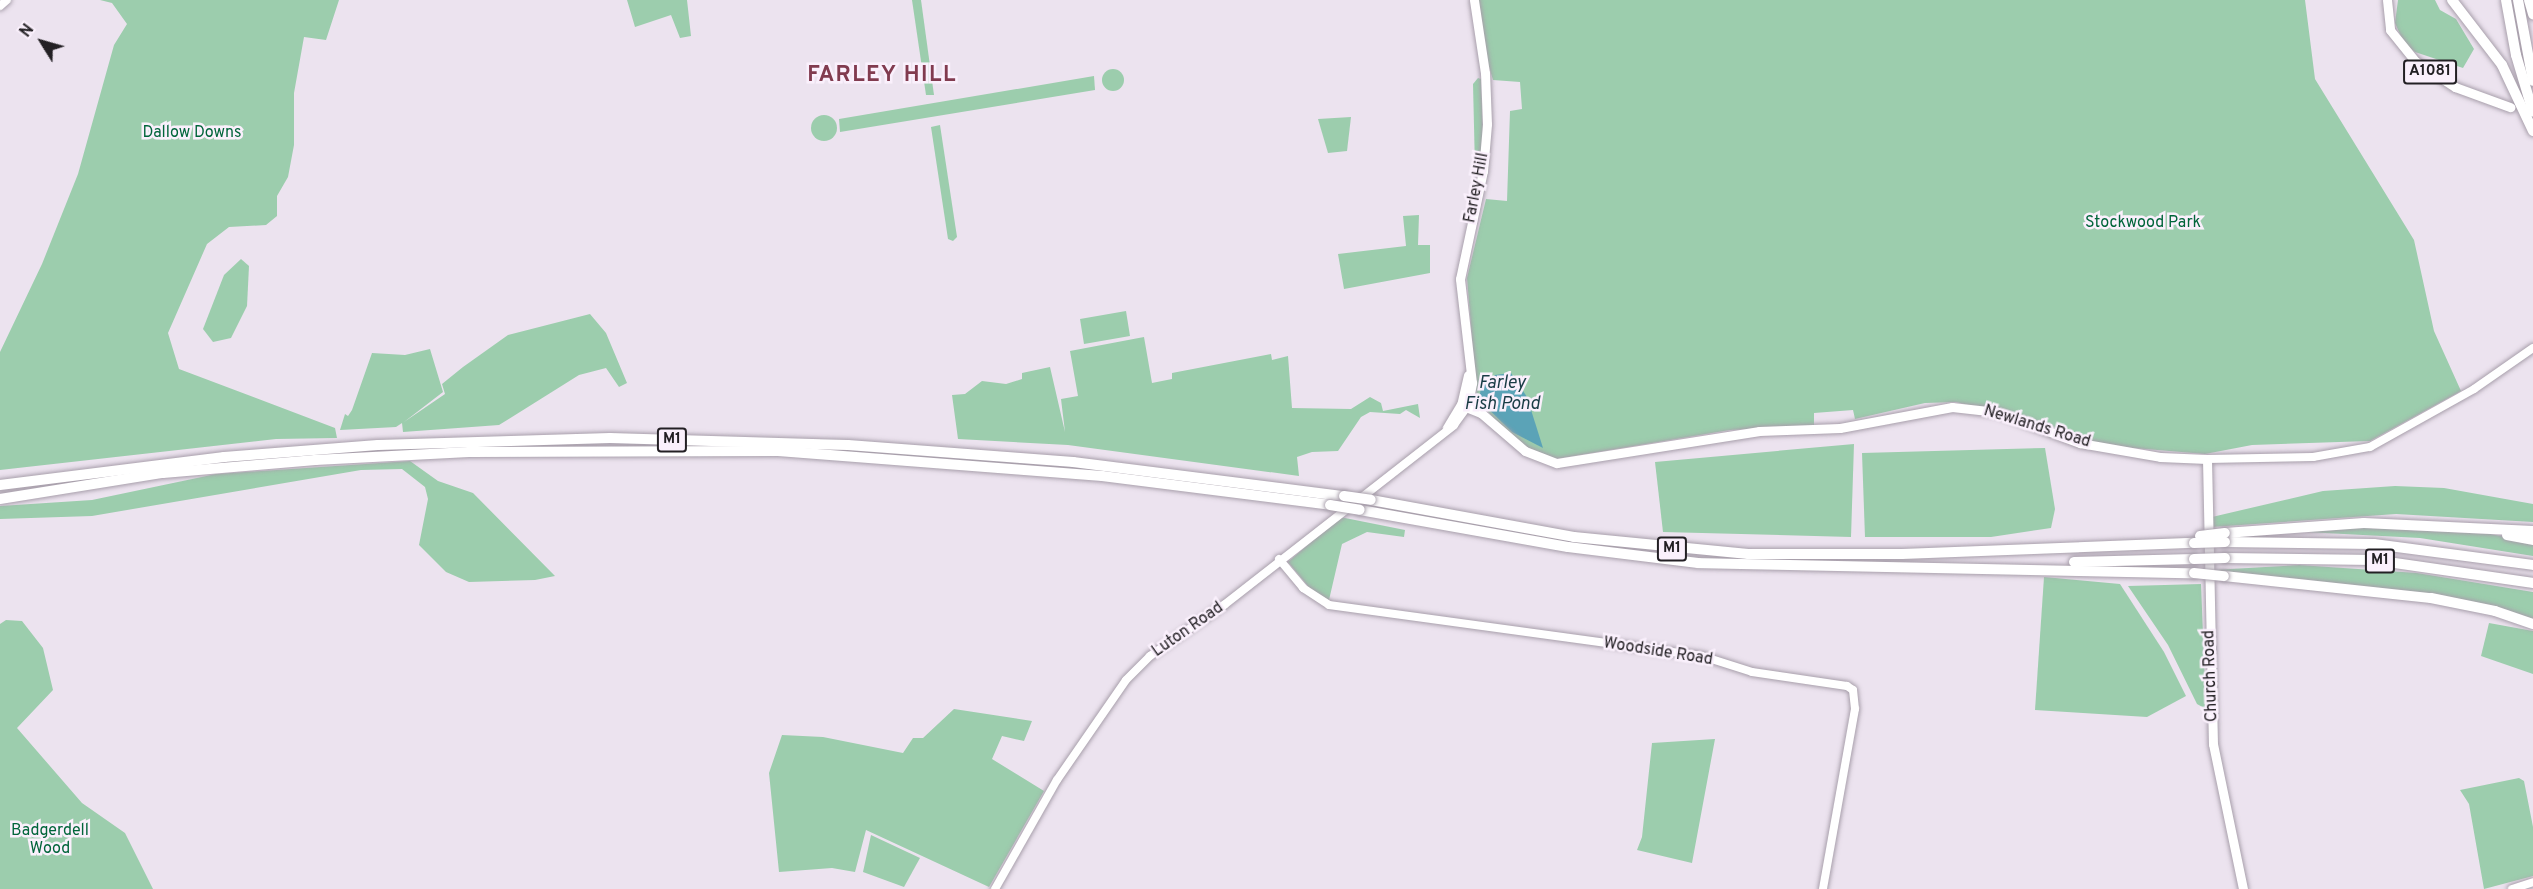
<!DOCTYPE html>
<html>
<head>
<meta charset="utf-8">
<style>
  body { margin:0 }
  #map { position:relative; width:2533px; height:889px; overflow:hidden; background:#ece3ef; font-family:Overpass,sans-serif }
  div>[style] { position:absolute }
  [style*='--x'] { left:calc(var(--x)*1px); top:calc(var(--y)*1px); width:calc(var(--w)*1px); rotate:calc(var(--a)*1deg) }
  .green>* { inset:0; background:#9ccdad }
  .round { border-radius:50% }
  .water>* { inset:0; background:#5ba3b7 }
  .roads { filter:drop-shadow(0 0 2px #a89fab) drop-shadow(0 0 2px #a89fab) }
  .minor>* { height:8px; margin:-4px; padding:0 4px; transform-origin:4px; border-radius:4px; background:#fff }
  .major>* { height:9px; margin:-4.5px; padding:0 4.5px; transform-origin:4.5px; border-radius:4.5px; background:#fff }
  .highway>* { height:10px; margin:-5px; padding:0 5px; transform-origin:5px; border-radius:5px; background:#fff }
  .bridges { filter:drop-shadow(0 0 2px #a89fab) drop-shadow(0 0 2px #a89fab) }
  .highway-bridge>* { height:10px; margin:-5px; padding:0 5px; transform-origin:5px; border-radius:5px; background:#fff }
  span { translate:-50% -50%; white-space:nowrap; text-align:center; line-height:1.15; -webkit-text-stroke:5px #faf0fc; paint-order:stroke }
  .shield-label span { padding:2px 4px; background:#faf0fc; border:2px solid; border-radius:4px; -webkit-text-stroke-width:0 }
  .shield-label { font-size:15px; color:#232024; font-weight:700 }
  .park-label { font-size:16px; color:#01653a }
  .street-label { font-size:16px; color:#232024 }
  .water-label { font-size:18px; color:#193c45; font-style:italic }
  .district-label { font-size:22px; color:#813b4f; font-weight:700; letter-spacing:1.5px }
  .north { position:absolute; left:12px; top:12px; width:60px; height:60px; -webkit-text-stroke:4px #faf0fc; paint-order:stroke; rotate:307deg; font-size:16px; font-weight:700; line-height:24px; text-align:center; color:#232024 }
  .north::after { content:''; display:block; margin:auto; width:21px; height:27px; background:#232024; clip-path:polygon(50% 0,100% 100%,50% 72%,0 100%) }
</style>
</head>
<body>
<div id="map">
  <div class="green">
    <div style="clip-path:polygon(100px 0,339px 0,326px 40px,304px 37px,294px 93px,294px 145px,288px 177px,277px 196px,277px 216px,266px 225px,229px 227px,207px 244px,168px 333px,179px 369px,335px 428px,337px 438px,276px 439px,0 470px,0 352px,42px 264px,78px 174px,114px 45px,127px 24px,112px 3px)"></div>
    <div style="clip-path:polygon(627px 0,687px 0,691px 36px,680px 38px,671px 15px,635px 27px)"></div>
    <div style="clip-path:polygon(912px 0,921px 0,934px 95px,926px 95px)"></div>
    <div style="clip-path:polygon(1477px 0,2305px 0,2315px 79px,2414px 240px,2434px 331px,2461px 391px,2370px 441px,2252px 445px,2205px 454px,2098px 445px,2039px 422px,1956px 402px,1925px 403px,1855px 419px,1853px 410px,1814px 413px,1814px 426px,1730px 430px,1550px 460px,1512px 439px,1477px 399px,1467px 278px,1486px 199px,1507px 201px,1510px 111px,1522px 109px,1520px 82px,1493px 80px,1480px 37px)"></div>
    <div style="clip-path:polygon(2398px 0,2435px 0,2440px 10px,2456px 19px,2474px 49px,2463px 68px,2415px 52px,2404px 43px,2395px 23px)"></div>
    <div class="round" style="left:1102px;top:69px;width:22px;height:22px"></div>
    <div style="clip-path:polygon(1094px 76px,1095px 90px,840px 132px,839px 119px)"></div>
    <div style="clip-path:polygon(1478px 78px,1481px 79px,1483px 138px,1480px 165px,1475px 168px,1473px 84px)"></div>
    <div class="round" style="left:811px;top:115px;width:26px;height:26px"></div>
    <div style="clip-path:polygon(1351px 117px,1347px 151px,1328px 153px,1318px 119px)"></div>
    <div style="clip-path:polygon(940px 125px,957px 237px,953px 241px,948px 239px,931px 127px)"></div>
    <div style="clip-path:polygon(1419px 215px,1418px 245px,1430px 245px,1430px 273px,1344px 289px,1338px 254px,1406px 246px,1403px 216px)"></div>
    <div style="clip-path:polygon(241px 259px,249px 266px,247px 306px,231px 338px,213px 342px,203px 329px,224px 275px)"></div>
    <div style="clip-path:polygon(1126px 311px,1130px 336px,1084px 344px,1080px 319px)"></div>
    <div style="clip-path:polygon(590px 314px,606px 333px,627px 383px,619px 387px,606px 368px,579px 375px,499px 425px,403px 432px,402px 423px,396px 427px,340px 430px,345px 414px,348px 416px,352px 410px,372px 353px,405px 355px,430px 349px,443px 392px,404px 422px,445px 394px,442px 384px,463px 367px,508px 335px)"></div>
    <div style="clip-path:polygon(1144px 337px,1152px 383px,1172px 379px,1172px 373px,1271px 354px,1272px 360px,1288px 356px,1292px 408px,1351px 409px,1370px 397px,1381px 403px,1383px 411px,1418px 404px,1420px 418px,1406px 410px,1400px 414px,1370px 412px,1361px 417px,1338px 451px,1312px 452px,1297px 457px,1299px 476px,1068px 445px,958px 439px,952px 395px,965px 394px,982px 381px,1006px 384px,1022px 379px,1022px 373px,1050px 367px,1065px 432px,1061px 399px,1078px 396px,1070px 351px)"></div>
    <div style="clip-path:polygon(1854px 444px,1851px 537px,1663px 532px,1655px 462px)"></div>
    <div style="clip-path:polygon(2045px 448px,2055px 509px,2051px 528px,1991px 537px,1865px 537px,1862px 453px)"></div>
    <div style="clip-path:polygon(410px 461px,438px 481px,473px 493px,555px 576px,535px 580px,469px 582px,446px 572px,419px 545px,428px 499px,425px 487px,402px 469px,361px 470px,92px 516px,0 519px,0 506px,92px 500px,216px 474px)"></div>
    <div style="clip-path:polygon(2395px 486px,2444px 488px,2533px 504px,2533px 522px,2396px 514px,2212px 527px,2212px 517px,2323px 491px)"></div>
    <div style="clip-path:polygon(1340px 517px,1405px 530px,1404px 537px,1367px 532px,1342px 544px,1329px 600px,1313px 592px,1288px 562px)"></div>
    <div style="clip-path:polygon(2349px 527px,2490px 534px,2533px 542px,2533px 556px,2420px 538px,2287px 531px)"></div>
    <div style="clip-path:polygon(2299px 565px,2417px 573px,2533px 592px,2533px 619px,2444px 596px,2213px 570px)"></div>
    <div style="clip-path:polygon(2044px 577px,2120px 584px,2164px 652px,2186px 696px,2147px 717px,2035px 710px)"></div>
    <div style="clip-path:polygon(2201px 584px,2206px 709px,2197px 704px,2168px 645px,2128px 586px)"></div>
    <div style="clip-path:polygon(6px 620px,22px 621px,43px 648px,53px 690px,17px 728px,82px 803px,125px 833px,153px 889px,0 889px,0 624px)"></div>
    <div style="clip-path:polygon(2489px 623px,2533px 631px,2533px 674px,2481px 656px)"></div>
    <div style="clip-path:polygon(954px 709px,1032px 721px,1024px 741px,1002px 736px,992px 759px,1044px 791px,989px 887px,866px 830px,855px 872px,832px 868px,779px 872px,769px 773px,782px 735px,823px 737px,903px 753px,913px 738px,923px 738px)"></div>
    <div style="clip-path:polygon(1715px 739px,1692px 863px,1637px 850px,1642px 837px,1652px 743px)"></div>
    <div style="clip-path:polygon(2519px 778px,2524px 781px,2533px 827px,2533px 876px,2484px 889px,2469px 804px,2460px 790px)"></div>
    <div style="clip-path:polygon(871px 835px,920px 858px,904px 887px,863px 872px)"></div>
  </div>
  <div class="water">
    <div style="clip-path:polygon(1511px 373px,1527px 397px,1543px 448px,1512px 432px,1479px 400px,1481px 387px,1495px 375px)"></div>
  </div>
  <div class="roads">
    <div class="minor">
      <div style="--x:0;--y:6;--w:9;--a:-41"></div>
      <div style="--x:1447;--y:428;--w:27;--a:-59"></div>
      <div style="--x:2207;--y:459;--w:106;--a:-1.1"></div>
      <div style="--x:2313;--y:457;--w:58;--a:-10"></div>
      <div style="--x:2370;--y:447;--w:119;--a:-29.1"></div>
      <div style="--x:2474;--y:389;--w:72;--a:-34.8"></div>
      <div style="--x:1279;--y:559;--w:38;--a:50"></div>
      <div style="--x:1303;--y:588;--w:31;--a:33"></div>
      <div style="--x:1329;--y:605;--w:376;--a:7.8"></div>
      <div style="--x:1702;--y:656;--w:52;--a:17.7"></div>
      <div style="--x:1752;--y:672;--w:96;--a:8.4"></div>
      <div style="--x:1847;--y:686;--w:7;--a:34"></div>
      <div style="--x:1853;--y:690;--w:19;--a:84"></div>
      <div style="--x:1855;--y:709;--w:183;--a:100.1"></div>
      <div style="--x:995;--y:889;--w:125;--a:-60.4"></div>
      <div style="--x:1057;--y:780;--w:121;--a:-55.4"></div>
      <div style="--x:1126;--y:680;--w:34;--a:-45"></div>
      <div style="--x:1150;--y:656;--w:90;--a:-34.6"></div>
      <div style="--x:1224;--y:605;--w:292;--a:-38"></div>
      <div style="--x:1454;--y:425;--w:22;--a:-54"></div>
      <div style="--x:2512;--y:889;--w:22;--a:-18"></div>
    </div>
    <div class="major">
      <div style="--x:2387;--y:0;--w:30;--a:84"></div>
      <div style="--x:2390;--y:30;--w:40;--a:51"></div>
      <div style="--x:2415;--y:61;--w:48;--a:33"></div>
      <div style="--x:2455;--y:87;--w:59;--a:20"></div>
      <div style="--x:1468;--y:375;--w:31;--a:103"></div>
      <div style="--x:1461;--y:405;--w:22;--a:22"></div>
      <div style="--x:1481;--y:413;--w:58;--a:40.8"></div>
      <div style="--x:1525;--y:451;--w:34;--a:21"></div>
      <div style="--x:1557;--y:463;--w:205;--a:-9"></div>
      <div style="--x:1759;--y:431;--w:81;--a:-2.1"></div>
      <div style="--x:1840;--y:428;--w:114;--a:-10.6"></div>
      <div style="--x:1952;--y:407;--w:45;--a:6.3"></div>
      <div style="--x:1997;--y:412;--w:89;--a:20.5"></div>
      <div style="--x:2080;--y:443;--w:81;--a:9.9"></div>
      <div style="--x:2160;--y:457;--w:47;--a:2.4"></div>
      <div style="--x:2207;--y:459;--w:285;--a:88.8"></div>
      <div style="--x:2213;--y:744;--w:148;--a:78.3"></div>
      <div style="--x:1467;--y:407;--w:25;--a:-78"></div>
      <div style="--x:1472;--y:383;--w:105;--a:-96.6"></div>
      <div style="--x:1460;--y:279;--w:110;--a:-78"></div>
      <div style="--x:1483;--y:171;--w:47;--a:-85.1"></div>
      <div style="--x:1487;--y:124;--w:51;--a:-92.2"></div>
      <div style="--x:1485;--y:73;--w:74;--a:-98.6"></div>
    </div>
    <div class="highway">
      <div style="--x:2452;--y:0;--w:82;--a:52.4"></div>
      <div style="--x:2502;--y:65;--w:73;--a:64.8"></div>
      <div style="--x:2506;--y:0;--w:56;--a:79.7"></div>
      <div style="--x:2516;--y:55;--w:59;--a:73.4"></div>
      <div style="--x:2518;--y:0;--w:82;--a:79.5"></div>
      <div style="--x:2529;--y:0;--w:15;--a:74"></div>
      <div style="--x:0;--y:485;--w:226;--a:-7.1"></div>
      <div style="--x:224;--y:457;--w:154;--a:-4.5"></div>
      <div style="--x:378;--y:445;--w:232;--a:-1.7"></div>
      <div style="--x:610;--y:438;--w:238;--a:1.7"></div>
      <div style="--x:848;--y:445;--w:226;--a:4.3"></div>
      <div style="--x:1073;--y:462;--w:273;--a:7.2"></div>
      <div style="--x:0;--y:499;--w:165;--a:-9.1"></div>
      <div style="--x:163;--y:473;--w:153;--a:-4.9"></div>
      <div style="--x:315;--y:460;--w:154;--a:-3"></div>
      <div style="--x:469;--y:452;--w:309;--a:-0.2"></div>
      <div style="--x:778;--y:451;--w:325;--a:4.4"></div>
      <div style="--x:1102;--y:476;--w:230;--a:7.2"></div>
      <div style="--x:1371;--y:500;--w:206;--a:10.3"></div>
      <div style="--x:1574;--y:537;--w:175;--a:5.6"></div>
      <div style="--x:1748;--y:554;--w:154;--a:0"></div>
      <div style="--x:1902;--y:554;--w:292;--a:-2.2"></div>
      <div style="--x:1360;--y:510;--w:211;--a:10.1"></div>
      <div style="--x:1568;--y:547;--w:131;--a:7"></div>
      <div style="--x:1698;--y:563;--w:496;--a:1.2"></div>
      <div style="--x:2225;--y:533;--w:139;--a:-4.1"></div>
      <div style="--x:2364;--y:523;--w:169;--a:2.7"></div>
      <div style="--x:2507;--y:535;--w:26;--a:11"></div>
      <div style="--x:2225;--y:542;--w:149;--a:0.8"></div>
      <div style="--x:2374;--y:544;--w:160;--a:7.5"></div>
      <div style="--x:2225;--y:558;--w:149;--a:0.8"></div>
      <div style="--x:2374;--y:560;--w:161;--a:8.2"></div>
      <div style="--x:2074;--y:562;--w:120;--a:-1.4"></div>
      <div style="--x:2224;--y:576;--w:208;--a:6.1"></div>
      <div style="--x:2431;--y:598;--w:65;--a:11.5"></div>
      <div style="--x:2495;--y:611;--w:40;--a:18.9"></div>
    </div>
  </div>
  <div class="bridges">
    <div class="highway-bridge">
      <div style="--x:1344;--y:496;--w:27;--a:8"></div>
      <div style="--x:1330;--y:505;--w:30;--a:9"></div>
      <div style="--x:2200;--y:536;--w:25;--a:-7"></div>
      <div style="--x:2194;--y:543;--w:31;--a:-2"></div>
      <div style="--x:2194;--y:559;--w:31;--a:-2"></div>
      <div style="--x:2194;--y:573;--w:30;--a:6"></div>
    </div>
  </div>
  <div class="shield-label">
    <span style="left:2430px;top:72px">A1081</span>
    <span style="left:672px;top:440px">M1</span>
    <span style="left:1672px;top:549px">M1</span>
    <span style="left:2380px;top:561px">M1</span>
  </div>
  <div class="park-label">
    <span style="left:192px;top:133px">Dallow Downs</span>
    <span style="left:2143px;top:223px">Stockwood Park</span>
    <span style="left:50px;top:840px">Badgerdell<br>Wood</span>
  </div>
  <div class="street-label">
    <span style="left:1477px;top:188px;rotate:-79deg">Farley Hill</span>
    <span style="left:2037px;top:427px;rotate:17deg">Newlands Road</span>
    <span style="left:1188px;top:630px;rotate:-35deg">Luton Road</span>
    <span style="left:1658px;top:652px;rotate:9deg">Woodside Road</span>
    <span style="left:2211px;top:676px;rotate:-92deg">Church Road</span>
  </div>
  <div class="water-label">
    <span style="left:1502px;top:395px">Farley<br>Fish Pond</span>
  </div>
  <div class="district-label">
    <span style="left:882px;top:76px">FARLEY HILL</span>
  </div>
  <div class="north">N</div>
</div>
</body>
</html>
